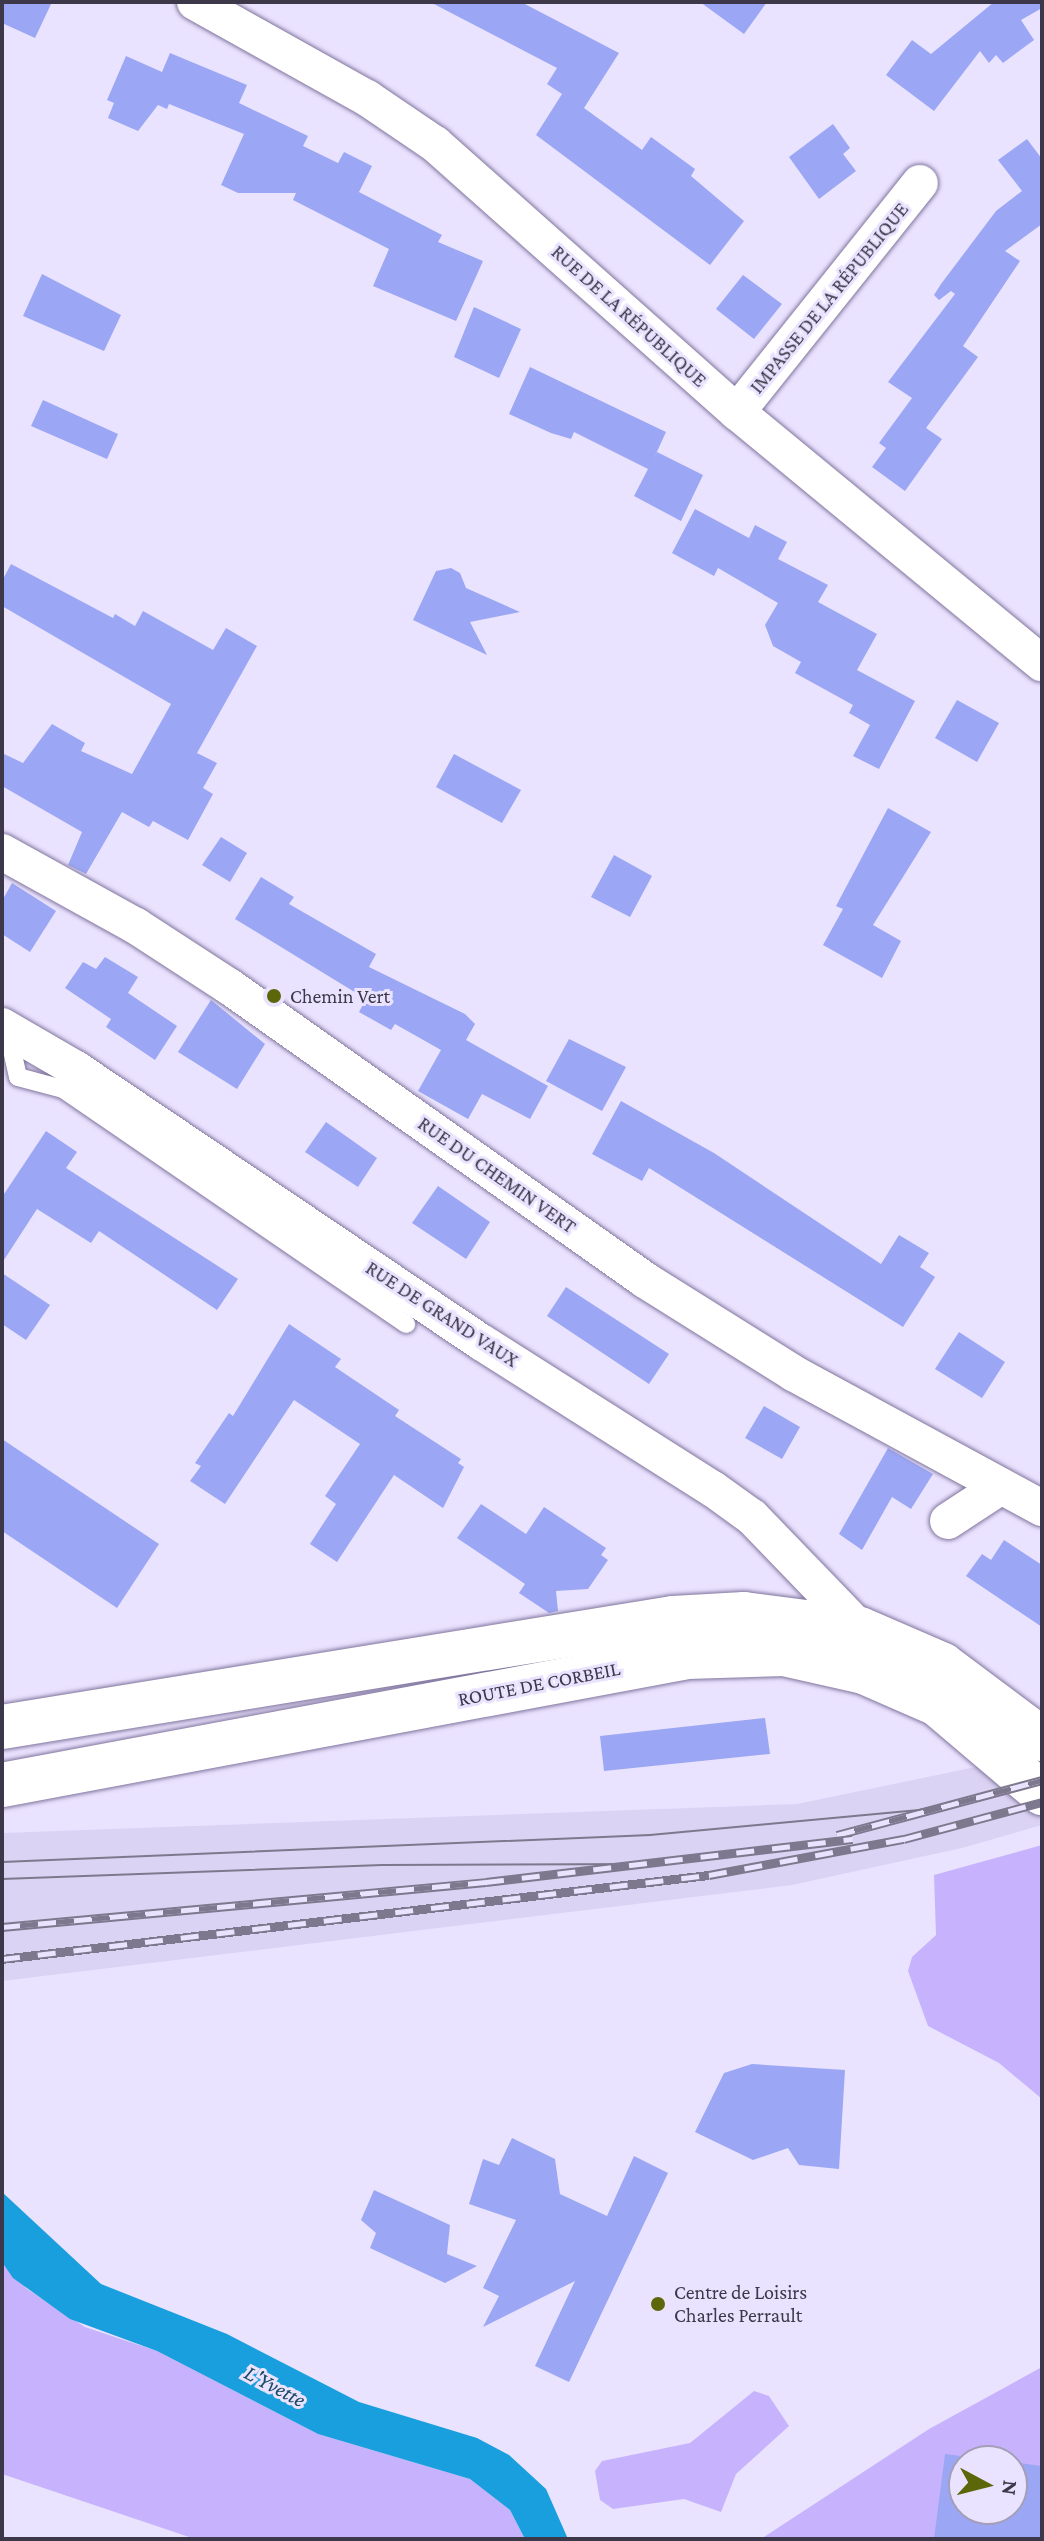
<!DOCTYPE html>
<html>
<head>
<meta charset="utf-8">
<style>
  body { margin:0 }
  #map { position:relative; width:1044px; height:2541px; overflow:hidden; background:#eae3ff; font-family:"Crimson Pro",serif }
  div>[style] { position:absolute }
  [style*='--x'] { left:calc(var(--x)*1px); top:calc(var(--y)*1px); width:calc(var(--w)*1px); rotate:calc(var(--a)*1deg) }
  .built>* { inset:0; background:#dbd3f3 }
  .green>* { inset:0; background:#c7b3fd }
  .water>* { inset:0; background:#199fde }
  .building>* { inset:0; background:#9ba7f4 }
  .roads { filter:drop-shadow(0 0 2px #80759d) drop-shadow(0 0 2px #80759d) }
  .lane>* { height:18px; margin:-9px; padding:0 9px; transform-origin:9px; border-radius:9px; background:#fff }
  .street>* { height:36px; margin:-18px; padding:0 18px; transform-origin:18px; border-radius:18px; background:#fff }
  .secondary>* { height:44px; margin:-22px; padding:0 22px; transform-origin:22px; border-radius:22px; background:#fff }
  .tram>* { height:2px; margin:-1px; padding:0 1px; transform-origin:1px; border-radius:1px; background:#7d788d }
  .rail>* { height:9px; margin-top:-4.5px; transform-origin:0; background:repeating-linear-gradient(90deg,#eae3ff 0 18px,#7d788d 0 36px); box-sizing:border-box; border-block:2px solid #7d788d }
  .dots>* { width:22px; height:22px; translate:-50% -50%; box-sizing:border-box; border:4px solid #eae3ff; border-radius:50% }
  span { translate:-50% -50%; white-space:nowrap; text-align:center; line-height:1.15; -webkit-text-stroke:6px #eae3ff; paint-order:stroke }
  .street-label { font-size:20px; color:#3c3749 }
  .poi-label { font-size:20px; color:#3c3749 }
  .left { translate:0 -50%; text-align:left }
  .water-label { font-size:22px; color:#1a4a64; font-style:italic }
  .frame { position:absolute; inset:0; border:4px solid #3c3749; pointer-events:none }
  .north { position:absolute; left:948px; top:2445px; width:80px; height:80px; box-sizing:border-box; background:#eae3ff; border:2px solid #a49eb6; border-radius:50%; rotate:97deg; font-size:22px; font-weight:700; line-height:32px; text-align:center; color:#3c3749 }
  .north::after { content:''; display:block; margin:auto; width:28px; height:36px; background:#5c670a; clip-path:polygon(50% 0,100% 100%,50% 72%,0 100%) }
</style>
</head>
<body>
<div id="map">
  <div class="built">
    <div style="clip-path:polygon(990px 1764px,1042px 1815px,1042px 1825px,962px 1848px,792px 1885px,2px 1981px,2px 1833px,797px 1804px)"></div>
  </div>
  <div class="green">
    <div style="clip-path:polygon(1042px 1845px,1042px 2099px,999px 2063px,928px 2026px,908px 1971px,912px 1957px,936px 1935px,934px 1875px)"></div>
    <div style="clip-path:polygon(2px 2262px,27px 2289px,85px 2327px,157px 2351px,318px 2434px,470px 2479px,510px 2510px,525px 2539px,195px 2539px,2px 2474px)"></div>
    <div style="clip-path:polygon(evenodd,1042px 2367px,1042px 2539px,761px 2539px,929px 2429px,1042px 2367px,964px 2461px,1012px 2461px,1012px 2509px,964px 2509px,964px 2461px)"></div>
    <div style="clip-path:polygon(754px 2391px,769px 2396px,789px 2426px,736px 2474px,721px 2512px,684px 2499px,613px 2509px,600px 2500px,595px 2471px,602px 2461px,690px 2443px)"></div>
  </div>
  <div class="water">
    <div style="clip-path:polygon(2px 2192px,101px 2284px,227px 2334px,359px 2402px,477px 2438px,509px 2455px,546px 2489px,568px 2539px,525px 2539px,510px 2510px,470px 2479px,318px 2434px,157px 2351px,70px 2319px,13px 2278px,2px 2262px)"></div>
  </div>
  <div class="building">
    <div style="clip-path:polygon(2px 2px,52px 2px,35px 38px,2px 23px)"></div>
    <div style="clip-path:polygon(430px 2px,521px 2px,619px 53px,584px 108px,642px 150px,651px 137px,695px 169px,691px 176px,744px 221px,710px 265px,536px 135px,562px 94px,547px 84px,557px 68px)"></div>
    <div style="clip-path:polygon(700px 2px,767px 2px,744px 34px)"></div>
    <div style="clip-path:polygon(994px 2px,1042px 2px,1042px 8px,1021px 20px,1034px 40px,1003px 63px,996px 55px,989px 63px,980px 51px,934px 111px,886px 75px,912px 40px,931px 54px)"></div>
    <div style="clip-path:polygon(170px 53px,247px 85px,239px 103px,308px 136px,303px 146px,338px 163px,344px 152px,372px 166px,359px 192px,442px 235px,438px 242px,483px 261px,456px 321px,373px 286px,389px 249px,293px 200px,296px 193px,238px 193px,221px 185px,244px 134px,169px 104px,167px 109px,158px 105px,138px 131px,108px 118px,114px 103px,107px 100px,126px 56px,162px 72px)"></div>
    <div style="clip-path:polygon(833px 124px,850px 148px,843px 154px,856px 171px,819px 199px,789px 157px)"></div>
    <div style="clip-path:polygon(1027px 139px,1042px 159px,1042px 224px,1005px 251px,1020px 261px,963px 346px,978px 357px,926px 428px,942px 439px,905px 491px,872px 467px,886px 448px,879px 443px,912px 398px,888px 382px,955px 294px,951px 291px,939px 300px,934px 295px,941px 284px,996px 211px,1022px 191px,998px 160px)"></div>
    <div style="clip-path:polygon(42px 274px,121px 315px,104px 351px,23px 316px)"></div>
    <div style="clip-path:polygon(743px 275px,782px 304px,754px 339px,716px 309px)"></div>
    <div style="clip-path:polygon(474px 307px,521px 329px,499px 378px,454px 357px)"></div>
    <div style="clip-path:polygon(530px 367px,666px 432px,650px 467px,657px 452px,703px 475px,681px 521px,634px 496px,648px 469px,574px 432px,571px 439px,551px 433px,509px 414px)"></div>
    <div style="clip-path:polygon(43px 400px,118px 434px,107px 459px,31px 426px)"></div>
    <div style="clip-path:polygon(695px 509px,749px 538px,755px 525px,787px 542px,778px 559px,828px 585px,818px 602px,877px 634px,857px 670px,915px 701px,879px 769px,853px 756px,870px 725px,849px 713px,853px 705px,795px 673px,801px 662px,773px 646px,765px 625px,778px 603px,718px 568px,714px 576px,672px 553px)"></div>
    <div style="clip-path:polygon(11px 564px,113px 618px,115px 614px,135px 626px,143px 611px,213px 650px,226px 628px,257px 646px,197px 753px,217px 763px,203px 788px,213px 794px,188px 840px,153px 821px,149px 827px,122px 812px,86px 874px,68px 865px,82px 832px,2px 786px,2px 753px,23px 763px,52px 724px,85px 743px,81px 751px,132px 774px,171px 704px,2px 606px,2px 581px)"></div>
    <div style="clip-path:polygon(451px 568px,460px 573px,466px 588px,520px 612px,470px 622px,487px 655px,413px 620px,436px 571px)"></div>
    <div style="clip-path:polygon(957px 700px,999px 723px,977px 762px,935px 738px)"></div>
    <div style="clip-path:polygon(454px 754px,521px 790px,502px 823px,436px 787px)"></div>
    <div style="clip-path:polygon(888px 808px,931px 832px,873px 925px,901px 941px,882px 978px,823px 945px,843px 909px,836px 906px)"></div>
    <div style="clip-path:polygon(221px 837px,247px 853px,230px 882px,202px 865px)"></div>
    <div style="clip-path:polygon(614px 855px,652px 876px,630px 917px,591px 897px)"></div>
    <div style="clip-path:polygon(261px 877px,294px 897px,289px 904px,376px 954px,369px 967px,465px 1014px,475px 1024px,466px 1040px,548px 1086px,530px 1119px,482px 1094px,468px 1119px,418px 1091px,441px 1050px,395px 1024px,391px 1030px,359px 1012px,366px 999px,235px 919px)"></div>
    <div style="clip-path:polygon(12px 883px,56px 911px,30px 952px,2px 934px,2px 901px)"></div>
    <div style="clip-path:polygon(105px 957px,138px 977px,128px 993px,177px 1026px,155px 1060px,106px 1027px,111px 1019px,65px 988px,83px 962px,96px 969px)"></div>
    <div style="clip-path:polygon(211px 1000px,265px 1044px,237px 1089px,178px 1052px)"></div>
    <div style="clip-path:polygon(569px 1039px,626px 1067px,602px 1111px,546px 1081px)"></div>
    <div style="clip-path:polygon(621px 1101px,714px 1153px,881px 1264px,899px 1235px,929px 1253px,920px 1267px,935px 1277px,903px 1327px,649px 1168px,642px 1181px,592px 1154px)"></div>
    <div style="clip-path:polygon(326px 1122px,377px 1158px,358px 1187px,305px 1152px)"></div>
    <div style="clip-path:polygon(46px 1131px,77px 1152px,66px 1168px,238px 1279px,217px 1310px,99px 1231px,91px 1243px,37px 1209px,2px 1263px,2px 1197px)"></div>
    <div style="clip-path:polygon(438px 1186px,490px 1222px,466px 1259px,412px 1223px)"></div>
    <div style="clip-path:polygon(2px 1273px,50px 1305px,26px 1340px,2px 1324px)"></div>
    <div style="clip-path:polygon(566px 1287px,669px 1354px,649px 1384px,547px 1316px)"></div>
    <div style="clip-path:polygon(289px 1324px,341px 1359px,335px 1367px,399px 1410px,395px 1416px,461px 1459px,458px 1463px,464px 1467px,443px 1508px,394px 1475px,337px 1562px,310px 1544px,336px 1504px,325px 1496px,360px 1444px,294px 1400px,225px 1504px,190px 1481px,201px 1466px,195px 1463px,229px 1413px,233px 1416px)"></div>
    <div style="clip-path:polygon(959px 1332px,1005px 1362px,982px 1398px,935px 1369px)"></div>
    <div style="clip-path:polygon(764px 1406px,800px 1427px,782px 1459px,745px 1438px)"></div>
    <div style="clip-path:polygon(2px 1439px,159px 1544px,117px 1608px,2px 1531px)"></div>
    <div style="clip-path:polygon(888px 1448px,933px 1474px,911px 1509px,892px 1497px,862px 1550px,839px 1534px)"></div>
    <div style="clip-path:polygon(481px 1504px,526px 1534px,544px 1507px,606px 1548px,601px 1555px,608px 1560px,588px 1589px,556px 1591px,558px 1611px,549px 1613px,519px 1593px,525px 1584px,457px 1538px)"></div>
    <div style="clip-path:polygon(1004px 1540px,1042px 1565px,1042px 1627px,966px 1576px,982px 1554px,991px 1560px)"></div>
    <div style="clip-path:polygon(765px 1718px,770px 1754px,604px 1771px,600px 1736px)"></div>
    <div style="clip-path:polygon(752px 2064px,845px 2070px,839px 2169px,799px 2165px,788px 2148px,753px 2160px,695px 2132px,724px 2073px)"></div>
    <div style="clip-path:polygon(512px 2138px,555px 2159px,560px 2194px,607px 2216px,634px 2156px,668px 2173px,569px 2382px,535px 2366px,575px 2281px,483px 2327px,499px 2296px,483px 2288px,516px 2220px,469px 2204px,483px 2159px,499px 2165px)"></div>
    <div style="clip-path:polygon(374px 2190px,450px 2225px,447px 2254px,477px 2266px,445px 2283px,370px 2248px,376px 2233px,361px 2220px)"></div>
    <div style="clip-path:polygon(945px 2454px,1001px 2461px,964px 2461px,964px 2509px,1012px 2509px,1012px 2462px,1042px 2466px,1042px 2539px,934px 2539px)"></div>
  </div>
  <div class="roads">
    <div class="lane">
      <div style="--x:8;--y:1032;--w:46;--a:77.5"></div>
      <div style="--x:18;--y:1077;--w:47;--a:14.9"></div>
      <div style="--x:63;--y:1089;--w:416;--a:34.4"></div>
    </div>
    <div class="street">
      <div style="--x:195;--y:2;--w:197;--a:29.2"></div>
      <div style="--x:367;--y:98;--w:82;--a:34.1"></div>
      <div style="--x:435;--y:144;--w:404;--a:41.6"></div>
      <div style="--x:737;--y:412;--w:395;--a:39.5"></div>
      <div style="--x:737;--y:412;--w:293;--a:-51.4"></div>
      <div style="--x:2;--y:852;--w:153;--a:28.9"></div>
      <div style="--x:136;--y:926;--w:112;--a:33"></div>
      <div style="--x:230;--y:987;--w:508;--a:35.22"></div>
      <div style="--x:645;--y:1280;--w:175;--a:32.1"></div>
      <div style="--x:793;--y:1373;--w:283;--a:28.5"></div>
      <div style="--x:2;--y:1026;--w:86;--a:30.2"></div>
      <div style="--x:76;--y:1069;--w:488;--a:34"></div>
      <div style="--x:481;--y:1342;--w:275;--a:32.4"></div>
      <div style="--x:713;--y:1489;--w:48;--a:35.7"></div>
      <div style="--x:752;--y:1517;--w:156;--a:46"></div>
      <div style="--x:948;--y:1521;--w:62;--a:-33.2"></div>
    </div>
    <div class="secondary">
      <div style="--x:2;--y:1727;--w:680;--a:-9.23"></div>
      <div style="--x:673;--y:1618;--w:71;--a:-3.2"></div>
      <div style="--x:744;--y:1614;--w:117;--a:7.4"></div>
      <div style="--x:860;--y:1629;--w:90;--a:23.4"></div>
      <div style="--x:943;--y:1665;--w:124;--a:36.8"></div>
      <div style="--x:2;--y:1785;--w:697;--a:-10.58"></div>
      <div style="--x:687;--y:1657;--w:97;--a:-1.8"></div>
      <div style="--x:784;--y:1654;--w:82;--a:12.7"></div>
      <div style="--x:864;--y:1672;--w:80;--a:23.7"></div>
      <div style="--x:937;--y:1704;--w:138;--a:40.3"></div>
    </div>
  </div>
  <div class="tram">
    <div style="--x:2;--y:1862;--w:649;--a:-2.39"></div>
    <div style="--x:650;--y:1835;--w:270;--a:-5.3"></div>
    <div style="--x:919;--y:1810;--w:93;--a:-12.4"></div>
    <div style="--x:2;--y:1879;--w:380;--a:-2.1"></div>
    <div style="--x:382;--y:1865;--w:268;--a:-0.2"></div>
  </div>
  <div class="rail">
    <div style="--x:837;--y:1835;--w:212;--a:-15"></div>
    <div style="--x:2;--y:1927;--w:486;--a:-5.3"></div>
    <div style="--x:486;--y:1882;--w:369;--a:-6.7"></div>
    <div style="--x:2;--y:1959;--w:712;--a:-6.78"></div>
    <div style="--x:709;--y:1875;--w:198;--a:-10.5"></div>
    <div style="--x:904;--y:1839;--w:143;--a:-15"></div>
  </div>
  <div class="dots">
    <div style="left:274px;top:996px;background:#5c670a"></div>
    <div style="left:658px;top:2304px;background:#5c670a"></div>
  </div>
  <div class="street-label">
    <span style="left:829px;top:298px;rotate:-51deg">IMPASSE DE LA RÉPUBLIQUE</span>
    <span style="left:629px;top:316px;rotate:42deg">RUE DE LA RÉPUBLIQUE</span>
    <span style="left:497px;top:1175px;rotate:35deg">RUE DU CHEMIN VERT</span>
    <span style="left:442px;top:1314px;rotate:33deg">RUE DE GRAND VAUX</span>
    <span style="left:539px;top:1684px;rotate:-11deg">ROUTE DE CORBEIL</span>
  </div>
  <div class="poi-label">
    <span class="left" style="left:290px;top:996px">Chemin Vert</span>
    <span class="left" style="left:674px;top:2304px">Centre de Loisirs<br>Charles Perrault</span>
  </div>
  <div class="water-label">
    <span style="left:275px;top:2386px;rotate:28deg">L'Yvette</span>
  </div>
  <div class="frame"></div>
  <div class="north">N</div>
</div>
</body>
</html>
